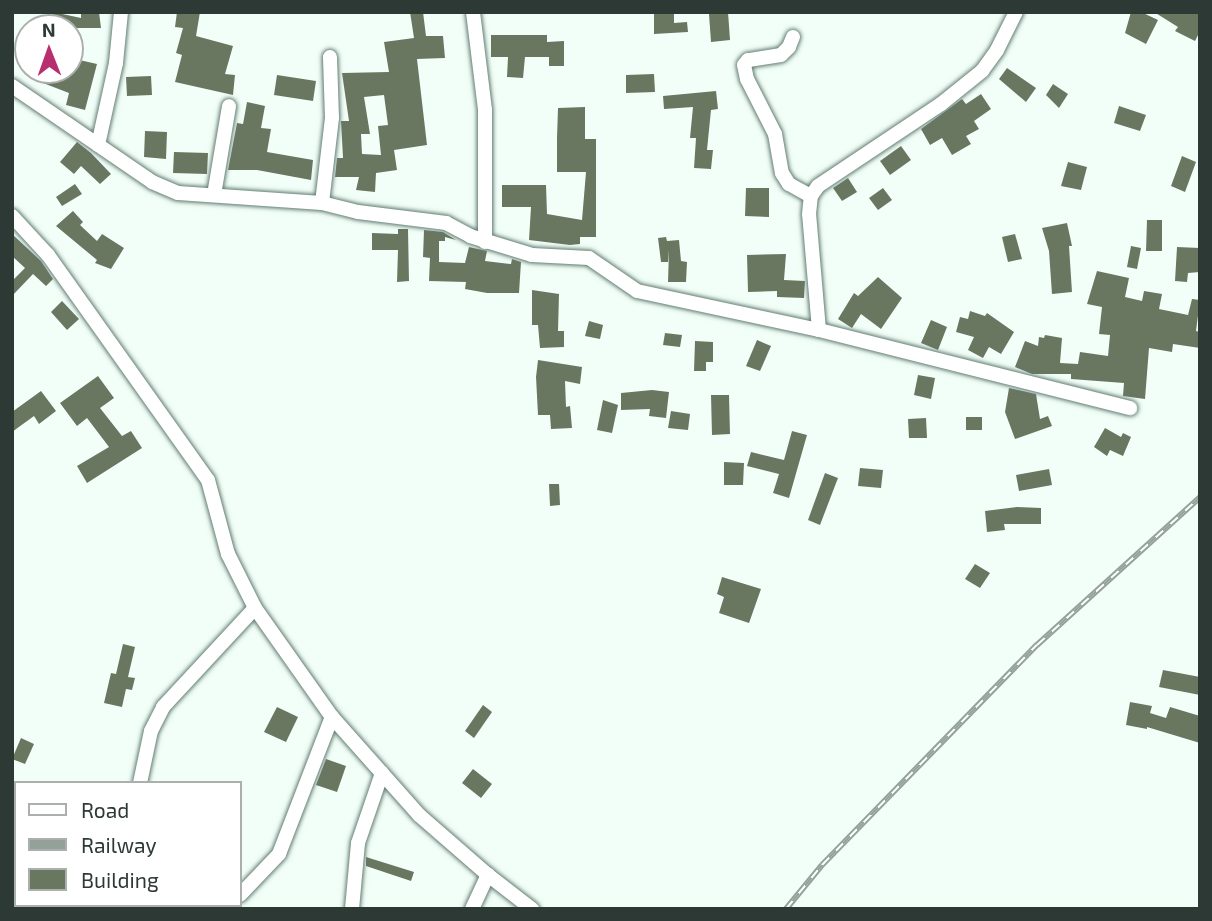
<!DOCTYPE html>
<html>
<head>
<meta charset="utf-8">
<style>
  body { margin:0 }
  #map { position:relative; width:1212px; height:921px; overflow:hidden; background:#f2fff9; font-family:"Exo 2",sans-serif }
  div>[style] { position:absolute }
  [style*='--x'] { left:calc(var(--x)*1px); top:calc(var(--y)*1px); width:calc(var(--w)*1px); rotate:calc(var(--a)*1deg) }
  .building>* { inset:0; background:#697761 }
  .roads { filter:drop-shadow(0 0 2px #627d72) drop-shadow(0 0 2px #627d72) }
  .minor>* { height:14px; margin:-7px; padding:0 7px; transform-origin:7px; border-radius:7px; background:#fff }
  .rail>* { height:6px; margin-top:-3px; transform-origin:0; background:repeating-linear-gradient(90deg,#fff 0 10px,#94a19b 0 20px); box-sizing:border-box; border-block:2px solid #94a19b }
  span { translate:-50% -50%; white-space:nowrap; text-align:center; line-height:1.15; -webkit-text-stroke:7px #fff; paint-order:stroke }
  .frame { position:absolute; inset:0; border:14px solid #2d3934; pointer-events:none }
  .legend { position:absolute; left:14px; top:781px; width:228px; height:126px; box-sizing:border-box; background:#fff; border:2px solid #abb0ae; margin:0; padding:9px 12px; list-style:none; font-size:21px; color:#2d3934 }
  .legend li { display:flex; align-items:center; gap:14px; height:35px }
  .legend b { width:35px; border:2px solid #abb0ae }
  .north { position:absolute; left:14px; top:14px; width:70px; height:70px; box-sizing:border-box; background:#fff; border:2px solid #abb0ae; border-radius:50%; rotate:359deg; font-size:19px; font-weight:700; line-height:28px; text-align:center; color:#2d3934 }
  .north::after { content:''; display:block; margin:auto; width:24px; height:32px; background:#b82f6f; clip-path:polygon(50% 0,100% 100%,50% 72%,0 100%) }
</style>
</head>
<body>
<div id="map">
  <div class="building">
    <div style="clip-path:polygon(53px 12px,81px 18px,81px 12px,99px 12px,101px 28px,49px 28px)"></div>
    <div style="clip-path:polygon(177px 12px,200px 12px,196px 36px,233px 46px,225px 74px,235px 75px,233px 95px,175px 82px,182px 55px,176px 53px,183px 28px,175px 27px)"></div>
    <div style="clip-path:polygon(evenodd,410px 12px,423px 12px,426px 36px,443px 36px,445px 58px,417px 59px,427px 145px,394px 150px,397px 170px,376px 173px,375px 192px,356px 190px,359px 177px,335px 177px,337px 158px,343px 158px,341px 121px,349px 121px,342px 73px,389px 72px,384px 42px,414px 38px,410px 12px,384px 95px,388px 125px,378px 126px,381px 155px,362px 154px,361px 134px,370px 134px,364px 97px,384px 95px)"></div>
    <div style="clip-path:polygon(654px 12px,674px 12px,674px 23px,687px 22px,688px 32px,654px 34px)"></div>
    <div style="clip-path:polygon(723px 12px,728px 12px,730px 40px,711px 42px,709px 14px)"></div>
    <div style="clip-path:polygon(1131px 12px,1141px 12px,1158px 20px,1146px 44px,1125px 33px)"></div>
    <div style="clip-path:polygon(1154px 12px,1200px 12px,1200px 31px,1195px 41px,1175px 31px,1178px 27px)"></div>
    <div style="clip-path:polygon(491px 35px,547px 35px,547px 42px,564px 41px,564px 66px,549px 66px,549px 57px,525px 57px,523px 78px,507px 77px,508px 57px,491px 57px)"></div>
    <div style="clip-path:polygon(75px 59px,97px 64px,85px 110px,66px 105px,69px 93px,43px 83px,48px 70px,72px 70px)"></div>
    <div style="clip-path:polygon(1007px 68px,1036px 88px,1026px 102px,999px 79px)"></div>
    <div style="clip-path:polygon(654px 74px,655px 92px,626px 93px,626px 75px)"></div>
    <div style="clip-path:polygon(277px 75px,316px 81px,313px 101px,274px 95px)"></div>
    <div style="clip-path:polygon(151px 76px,152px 95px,127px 96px,126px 77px)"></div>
    <div style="clip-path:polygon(1053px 84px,1068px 94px,1059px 108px,1046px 95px)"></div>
    <div style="clip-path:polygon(716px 91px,718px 109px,711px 110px,707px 150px,713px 150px,711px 169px,694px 168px,696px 138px,690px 138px,693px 107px,664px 109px,663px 96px)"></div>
    <div style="clip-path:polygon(981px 94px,991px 109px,974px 121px,979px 129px,966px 136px,971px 144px,952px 155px,942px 138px,930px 145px,921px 129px,962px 99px,966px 104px)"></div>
    <div style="clip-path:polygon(247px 102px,265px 106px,261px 128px,271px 129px,267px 152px,313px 160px,311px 180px,257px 170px,228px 170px,237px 123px,243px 124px)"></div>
    <div style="clip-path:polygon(1119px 106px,1146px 115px,1140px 131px,1114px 123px)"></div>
    <div style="clip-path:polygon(585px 107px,585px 139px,596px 139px,596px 237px,580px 237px,580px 244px,570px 245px,529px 240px,531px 207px,502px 207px,502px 185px,546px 185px,547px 214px,582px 220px,586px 172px,557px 172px,557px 138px,558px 108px)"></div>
    <div style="clip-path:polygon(145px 131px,167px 132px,166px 159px,144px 157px)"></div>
    <div style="clip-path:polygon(77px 142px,91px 153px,111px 174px,100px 184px,81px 166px,74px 174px,60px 162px)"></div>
    <div style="clip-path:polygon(901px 146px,911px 160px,890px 175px,880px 161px)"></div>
    <div style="clip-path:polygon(174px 152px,208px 153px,207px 174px,173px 173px)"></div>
    <div style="clip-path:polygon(1182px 156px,1196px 162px,1185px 192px,1171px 186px)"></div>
    <div style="clip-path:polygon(1068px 162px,1087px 167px,1081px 190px,1061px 186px)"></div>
    <div style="clip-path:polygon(848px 178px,857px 192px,842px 201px,833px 188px)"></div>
    <div style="clip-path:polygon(75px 184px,82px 194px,62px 206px,56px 197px)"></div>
    <div style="clip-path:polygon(746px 188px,769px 188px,769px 217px,745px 216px)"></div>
    <div style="clip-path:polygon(883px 188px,892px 200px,878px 210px,869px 198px)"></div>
    <div style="clip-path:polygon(73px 211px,83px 222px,80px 225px,97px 241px,102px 234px,124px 248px,111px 269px,95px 263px,97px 260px,56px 226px)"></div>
    <div style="clip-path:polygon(1147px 220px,1162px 220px,1162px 251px,1146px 251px)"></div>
    <div style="clip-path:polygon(1067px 223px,1072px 246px,1069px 246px,1072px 292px,1052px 294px,1049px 251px,1042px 228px)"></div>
    <div style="clip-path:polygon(398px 229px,408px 229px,409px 281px,397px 282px,398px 250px,372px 250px,372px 233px,398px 234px)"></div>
    <div style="clip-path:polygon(424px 230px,443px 232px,456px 240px,445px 237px,445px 241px,439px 241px,439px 262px,465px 263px,469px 247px,487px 251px,485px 261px,511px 264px,512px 259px,521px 262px,519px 293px,487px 293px,465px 289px,466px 282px,429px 281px,430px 258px,423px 257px)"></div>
    <div style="clip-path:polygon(12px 234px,41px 261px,53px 279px,46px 286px,33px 274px,12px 296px,12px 281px,25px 268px,12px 256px)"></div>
    <div style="clip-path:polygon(1015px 234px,1022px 259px,1008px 262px,1002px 237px)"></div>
    <div style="clip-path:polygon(666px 237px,667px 241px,679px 240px,681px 261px,687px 262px,686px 282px,668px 282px,669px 250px,668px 262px,661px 262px,658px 238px)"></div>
    <div style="clip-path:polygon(1131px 246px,1141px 248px,1137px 269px,1127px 267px)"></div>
    <div style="clip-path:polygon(1177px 247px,1200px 248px,1200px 272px,1188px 273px,1187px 282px,1175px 281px)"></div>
    <div style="clip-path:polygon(786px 254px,784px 280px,805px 281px,804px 298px,777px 297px,777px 291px,748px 292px,747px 255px)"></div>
    <div style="clip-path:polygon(1097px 271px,1129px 278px,1125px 297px,1142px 301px,1144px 291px,1162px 294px,1159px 309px,1188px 315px,1192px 299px,1200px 300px,1196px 331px,1200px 332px,1200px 348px,1173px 344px,1172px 352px,1149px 348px,1145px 399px,1123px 396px,1124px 383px,1071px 379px,1071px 374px,1032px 374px,1015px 367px,1025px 341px,1038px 346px,1039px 337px,1044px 338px,1045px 335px,1062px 338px,1060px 363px,1078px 364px,1080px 352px,1108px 356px,1110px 335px,1099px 334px,1102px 307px,1087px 304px)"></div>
    <div style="clip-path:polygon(878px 277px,902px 298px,881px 329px,861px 314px,852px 328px,838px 319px,854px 293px,858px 296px)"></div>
    <div style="clip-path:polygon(532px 290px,559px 294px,558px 331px,564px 331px,564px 347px,540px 348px,538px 325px,532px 325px)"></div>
    <div style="clip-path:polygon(62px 301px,79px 319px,67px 330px,51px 312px)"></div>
    <div style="clip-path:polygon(970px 311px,985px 316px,987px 313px,1014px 332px,1001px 354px,989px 347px,983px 358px,968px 350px,974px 337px,956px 332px,960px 317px,968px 319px)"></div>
    <div style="clip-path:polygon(931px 320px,947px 327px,938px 350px,921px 343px)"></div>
    <div style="clip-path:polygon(589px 321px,603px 325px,600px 339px,585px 336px)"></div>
    <div style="clip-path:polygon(665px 333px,682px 335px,680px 347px,663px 345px)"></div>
    <div style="clip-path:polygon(757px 340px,771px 346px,760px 371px,746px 366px)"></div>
    <div style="clip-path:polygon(695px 341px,713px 342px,713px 362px,706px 362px,706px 371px,694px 371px)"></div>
    <div style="clip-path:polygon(538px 360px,582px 367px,580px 384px,565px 381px,566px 407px,570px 406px,572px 428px,551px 429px,550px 415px,538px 415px,536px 377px)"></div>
    <div style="clip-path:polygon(918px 375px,935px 378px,931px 399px,914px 395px)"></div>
    <div style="clip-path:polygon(98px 376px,114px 398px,100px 408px,122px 436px,131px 431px,142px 448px,87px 483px,77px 466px,109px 447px,87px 418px,77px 426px,60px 403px)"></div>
    <div style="clip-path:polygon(1009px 388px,1036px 394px,1040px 419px,1048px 416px,1052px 426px,1015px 439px,1005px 412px)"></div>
    <div style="clip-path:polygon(652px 390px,669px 392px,666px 418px,649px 416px,650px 409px,621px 410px,621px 393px)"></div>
    <div style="clip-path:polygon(41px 391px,56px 411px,39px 424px,34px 416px,12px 432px,12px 412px)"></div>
    <div style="clip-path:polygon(711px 395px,729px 395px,730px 434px,712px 435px)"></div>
    <div style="clip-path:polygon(603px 400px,618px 405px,612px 433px,597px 430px)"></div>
    <div style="clip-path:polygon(671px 411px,690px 414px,688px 430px,668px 428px)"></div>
    <div style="clip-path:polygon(966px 417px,982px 417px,982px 430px,966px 430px)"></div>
    <div style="clip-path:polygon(926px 418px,927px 438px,909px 438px,908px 419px)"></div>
    <div style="clip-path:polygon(1105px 428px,1121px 437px,1123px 433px,1131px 437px,1123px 456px,1110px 450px,1107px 456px,1094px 447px)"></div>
    <div style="clip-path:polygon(792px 431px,807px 435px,789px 498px,773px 493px,779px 474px,747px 466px,751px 452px,784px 460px)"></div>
    <div style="clip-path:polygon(724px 462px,744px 463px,743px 485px,724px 485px)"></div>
    <div style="clip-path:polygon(860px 468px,883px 470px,881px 488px,858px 486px)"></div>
    <div style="clip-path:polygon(1049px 469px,1052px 485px,1019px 491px,1016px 475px)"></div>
    <div style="clip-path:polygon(825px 473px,838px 478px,820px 525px,808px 520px)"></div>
    <div style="clip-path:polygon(549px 484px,559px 484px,560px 505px,550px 506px)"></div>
    <div style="clip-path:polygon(1017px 507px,1041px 508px,1041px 524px,1004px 524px,1005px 530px,987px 532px,985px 511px)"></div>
    <div style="clip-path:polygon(975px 564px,990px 573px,980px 588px,965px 579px)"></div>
    <div style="clip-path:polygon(722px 577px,761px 589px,749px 623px,719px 613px,724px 597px,717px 594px)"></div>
    <div style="clip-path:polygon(123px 644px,135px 647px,128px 677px,135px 678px,132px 690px,126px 689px,122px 707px,104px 703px,111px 673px,116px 674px)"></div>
    <div style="clip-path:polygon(1163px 670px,1200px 677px,1200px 695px,1159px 687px)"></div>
    <div style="clip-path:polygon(1130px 702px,1152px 706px,1150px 713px,1166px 718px,1170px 707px,1200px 716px,1200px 743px,1147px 727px,1147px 729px,1126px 725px)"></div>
    <div style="clip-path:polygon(483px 705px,492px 712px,474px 738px,465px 731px)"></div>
    <div style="clip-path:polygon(277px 707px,298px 717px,286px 742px,264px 732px)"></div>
    <div style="clip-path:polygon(21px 738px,34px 744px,25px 764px,12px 759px)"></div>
    <div style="clip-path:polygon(326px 759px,346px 766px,337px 792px,316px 785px)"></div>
    <div style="clip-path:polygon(473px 769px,492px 784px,481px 798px,462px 783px)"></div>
    <div style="clip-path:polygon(366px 857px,414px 872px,411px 881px,366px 866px)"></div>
  </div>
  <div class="roads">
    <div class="minor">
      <div style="--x:473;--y:12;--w:99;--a:83"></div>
      <div style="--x:485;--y:110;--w:132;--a:90"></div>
      <div style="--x:793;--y:37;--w:11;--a:112"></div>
      <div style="--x:789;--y:47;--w:11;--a:135"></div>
      <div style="--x:781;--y:55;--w:33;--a:171"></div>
      <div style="--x:748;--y:60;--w:6;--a:129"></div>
      <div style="--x:744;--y:65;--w:14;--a:78"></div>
      <div style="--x:747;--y:79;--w:62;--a:63"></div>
      <div style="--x:775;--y:134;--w:40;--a:80"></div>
      <div style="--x:782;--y:173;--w:13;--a:58"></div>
      <div style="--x:789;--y:184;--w:25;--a:29"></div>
      <div style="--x:12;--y:86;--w:170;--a:34.4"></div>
      <div style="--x:152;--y:182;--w:28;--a:23"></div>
      <div style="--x:178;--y:193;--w:144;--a:4"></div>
      <div style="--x:322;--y:203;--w:37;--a:14"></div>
      <div style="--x:358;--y:212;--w:89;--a:7.1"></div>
      <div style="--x:446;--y:223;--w:27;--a:28"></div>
      <div style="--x:470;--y:236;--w:65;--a:17"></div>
      <div style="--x:532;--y:255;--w:57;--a:3"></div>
      <div style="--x:589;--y:258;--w:58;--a:34.5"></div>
      <div style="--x:637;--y:291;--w:186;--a:12.1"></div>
      <div style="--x:819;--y:330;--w:321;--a:14.1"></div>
      <div style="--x:98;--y:145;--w:84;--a:-77.6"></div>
      <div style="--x:116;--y:63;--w:51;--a:-84.4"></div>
      <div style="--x:214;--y:195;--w:90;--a:-80.4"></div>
      <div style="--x:322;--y:203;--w:86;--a:-83.3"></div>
      <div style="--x:332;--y:118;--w:61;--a:-91.9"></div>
      <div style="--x:12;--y:216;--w:53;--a:47.3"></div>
      <div style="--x:48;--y:255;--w:276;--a:54.6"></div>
      <div style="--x:208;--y:480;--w:77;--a:74.9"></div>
      <div style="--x:228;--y:554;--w:60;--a:63.4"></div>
      <div style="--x:255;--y:608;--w:133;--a:54.8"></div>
      <div style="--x:332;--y:717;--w:131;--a:48.4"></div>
      <div style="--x:419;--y:815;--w:91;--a:41"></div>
      <div style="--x:488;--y:875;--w:56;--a:37.7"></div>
      <div style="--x:819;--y:330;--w:116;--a:-94.9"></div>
      <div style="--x:809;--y:214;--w:18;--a:-84"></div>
      <div style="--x:811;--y:196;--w:12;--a:-55"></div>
      <div style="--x:818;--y:186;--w:148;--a:-33.7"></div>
      <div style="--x:941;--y:104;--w:53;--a:-38.8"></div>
      <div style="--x:982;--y:71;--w:26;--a:-54"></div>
      <div style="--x:997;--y:50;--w:42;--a:-63.4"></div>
      <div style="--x:140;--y:783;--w:53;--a:-78.1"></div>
      <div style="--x:151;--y:731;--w:27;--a:-63"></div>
      <div style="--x:163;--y:707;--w:135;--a:-47.1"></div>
      <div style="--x:240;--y:895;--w:57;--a:-46.4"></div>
      <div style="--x:279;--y:854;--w:147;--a:-68.9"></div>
      <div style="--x:122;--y:909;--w:4;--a:-90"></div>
      <div style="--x:227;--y:909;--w:5;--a:-53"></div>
      <div style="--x:352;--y:909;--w:66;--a:-84.8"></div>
      <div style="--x:358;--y:843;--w:74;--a:-71.1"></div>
      <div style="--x:472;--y:909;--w:38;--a:-65"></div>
    </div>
  </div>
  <div class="rail">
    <div style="--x:786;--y:909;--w:57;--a:-50.7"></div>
    <div style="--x:822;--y:865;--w:308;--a:-45.7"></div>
    <div style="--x:1037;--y:645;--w:220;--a:-42.2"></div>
  </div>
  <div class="frame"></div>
  <ul class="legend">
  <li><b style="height:9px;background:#fff"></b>Road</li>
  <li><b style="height:9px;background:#94a19b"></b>Railway</li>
  <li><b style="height:19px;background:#697761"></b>Building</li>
  </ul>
  <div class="north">N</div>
</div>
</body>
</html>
